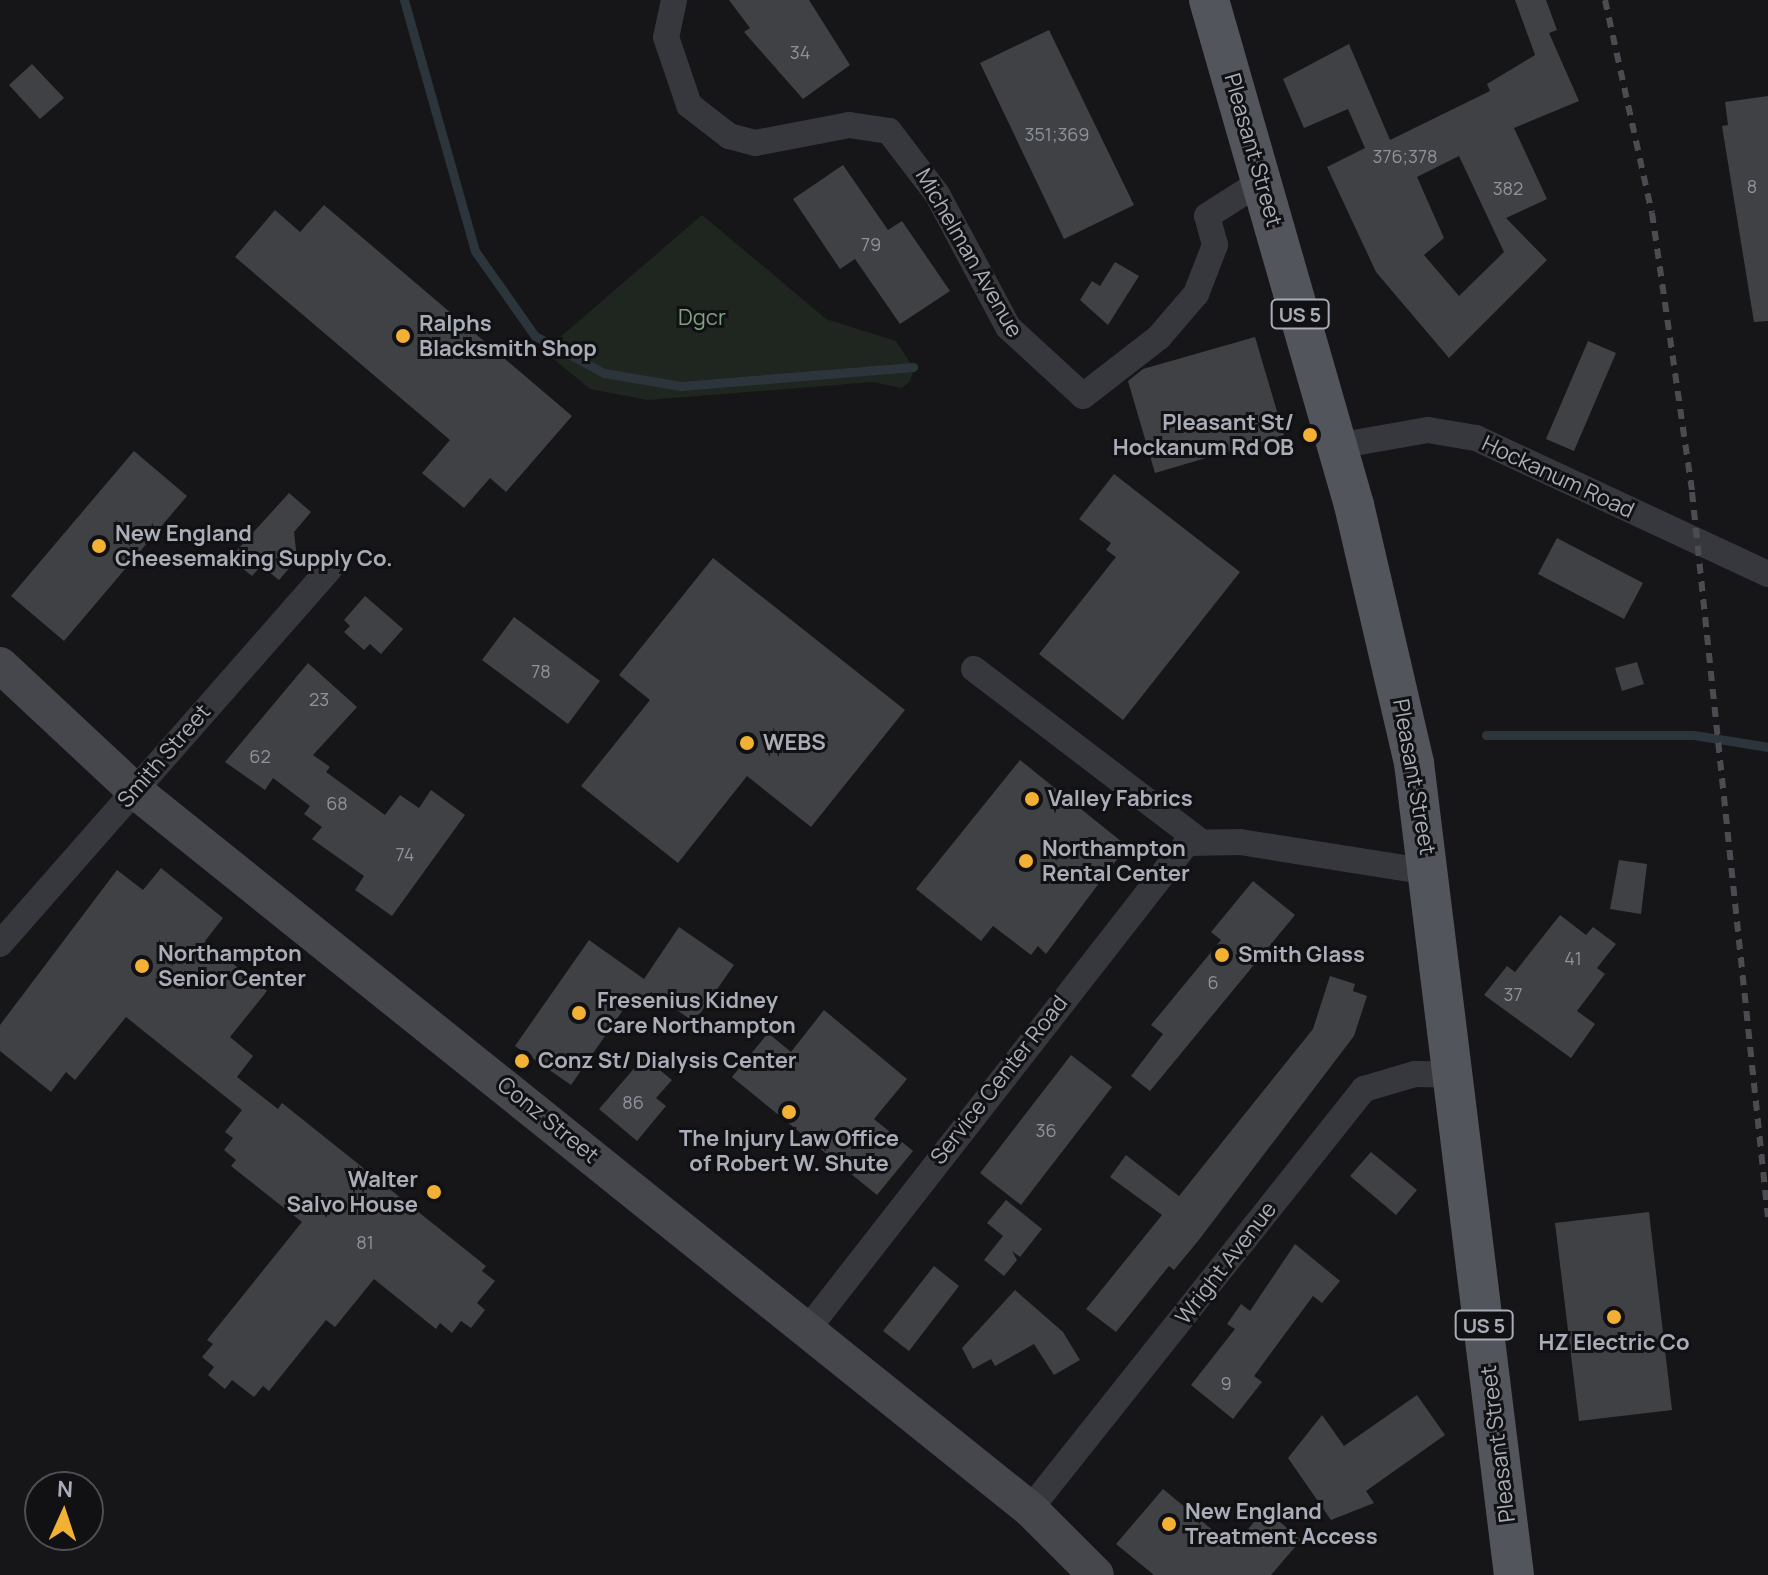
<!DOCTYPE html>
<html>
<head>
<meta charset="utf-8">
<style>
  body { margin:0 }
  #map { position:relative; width:1768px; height:1575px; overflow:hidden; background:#161618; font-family:Manrope,sans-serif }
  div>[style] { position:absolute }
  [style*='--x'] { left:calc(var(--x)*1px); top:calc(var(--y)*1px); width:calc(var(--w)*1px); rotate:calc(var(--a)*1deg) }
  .green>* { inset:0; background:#1e261f }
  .stream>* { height:9px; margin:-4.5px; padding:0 4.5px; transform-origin:4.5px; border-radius:4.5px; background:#2c353c }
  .building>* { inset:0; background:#404145 }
  .street>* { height:26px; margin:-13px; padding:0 13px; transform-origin:13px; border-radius:13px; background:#37383d }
  .secondary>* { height:36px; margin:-18px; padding:0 18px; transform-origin:18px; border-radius:18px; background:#45474d }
  .primary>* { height:40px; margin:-20px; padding:0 20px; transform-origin:20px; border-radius:20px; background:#53555c }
  .rail>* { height:6px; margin-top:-3px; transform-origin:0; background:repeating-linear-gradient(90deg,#4a4c52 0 10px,transparent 0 18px) }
  .dots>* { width:22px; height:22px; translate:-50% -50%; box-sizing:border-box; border:4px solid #111113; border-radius:50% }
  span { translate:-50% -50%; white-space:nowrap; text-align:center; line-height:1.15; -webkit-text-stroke:6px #111113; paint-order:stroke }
  .number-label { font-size:18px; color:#8e929b }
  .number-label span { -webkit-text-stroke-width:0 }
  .shield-label span { padding:2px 6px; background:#111113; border:2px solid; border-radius:6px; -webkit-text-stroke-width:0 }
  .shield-label { font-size:20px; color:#a8adb8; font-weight:700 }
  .street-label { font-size:22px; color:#a8adb8 }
  .park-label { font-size:22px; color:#7fa381 }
  .poi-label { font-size:22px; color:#a8adb8; font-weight:700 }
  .left { translate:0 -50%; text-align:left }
  .right { translate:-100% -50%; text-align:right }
  .north { position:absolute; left:24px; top:1471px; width:80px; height:80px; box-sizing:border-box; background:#111113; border:2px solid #4d4f55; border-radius:50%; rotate:3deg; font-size:22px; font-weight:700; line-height:32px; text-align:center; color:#a8adb8 }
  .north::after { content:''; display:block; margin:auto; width:28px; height:36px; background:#f2b134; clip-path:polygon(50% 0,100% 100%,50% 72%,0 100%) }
</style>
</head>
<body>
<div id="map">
  <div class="green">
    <div style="clip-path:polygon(702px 215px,826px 319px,896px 341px,914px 369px,910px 381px,902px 388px,873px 382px,648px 400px,590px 389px,544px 351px)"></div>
  </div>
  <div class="stream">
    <div style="--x:404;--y:0;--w:261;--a:74.2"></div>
    <div style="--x:475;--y:251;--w:104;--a:54.8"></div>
    <div style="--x:535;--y:336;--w:78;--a:28.2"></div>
    <div style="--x:604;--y:373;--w:78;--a:9.6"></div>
    <div style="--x:681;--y:386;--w:233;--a:-4.7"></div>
    <div style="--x:1486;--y:735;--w:208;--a:0"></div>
    <div style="--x:1694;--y:735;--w:75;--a:9.2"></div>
  </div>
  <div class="building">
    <div style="clip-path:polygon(729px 0,809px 0,850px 65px,803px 99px,744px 32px,750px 28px)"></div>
    <div style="clip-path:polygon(evenodd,1515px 0,1546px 0,1557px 30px,1549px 33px,1579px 101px,1514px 128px,1547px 199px,1506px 218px,1547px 260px,1449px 358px,1376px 272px,1327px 167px,1365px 148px,1348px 109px,1304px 128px,1283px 79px,1349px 44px,1390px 140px,1490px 91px,1487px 84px,1535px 55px,1515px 0,1459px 156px,1504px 252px,1459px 296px,1424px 255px,1444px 238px,1417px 177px,1459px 156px)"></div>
    <div style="clip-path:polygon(1049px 30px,1134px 205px,1064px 239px,980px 63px)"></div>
    <div style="clip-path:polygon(32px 64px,64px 98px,40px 119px,9px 85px)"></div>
    <div style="clip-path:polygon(1768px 96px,1768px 321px,1754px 322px,1722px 126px,1728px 125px,1725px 102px)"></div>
    <div style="clip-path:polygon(843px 165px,888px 230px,902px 221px,950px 291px,900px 324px,855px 259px,840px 269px,793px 199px)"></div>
    <div style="clip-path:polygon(324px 205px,572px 416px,506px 492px,490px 478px,464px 508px,422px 473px,450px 440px,235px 257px,275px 210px,300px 232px)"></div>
    <div style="clip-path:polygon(1115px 262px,1139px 276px,1108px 325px,1080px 300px,1092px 281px,1100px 286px)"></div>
    <div style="clip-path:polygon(1255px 337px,1284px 435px,1155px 473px,1128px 381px,1143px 369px)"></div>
    <div style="clip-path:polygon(1588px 341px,1616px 353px,1574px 451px,1546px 439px)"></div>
    <div style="clip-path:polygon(134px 451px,187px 496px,64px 641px,11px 596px)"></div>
    <div style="clip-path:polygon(1114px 474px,1240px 572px,1123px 720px,1039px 654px,1116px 557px,1106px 550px,1111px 543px,1079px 519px)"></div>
    <div style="clip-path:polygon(289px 493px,311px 512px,294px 532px,297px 559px,279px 580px,261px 566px,252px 576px,230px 558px)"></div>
    <div style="clip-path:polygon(1557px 538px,1643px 583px,1624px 619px,1538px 574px)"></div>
    <div style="clip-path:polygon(713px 558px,905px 710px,811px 827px,747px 776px,678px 863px,581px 786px,650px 700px,619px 675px)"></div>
    <div style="clip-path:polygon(365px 596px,403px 629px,381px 654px,370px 644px,364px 650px,344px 632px,350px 626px,344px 620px)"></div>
    <div style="clip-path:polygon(514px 617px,600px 681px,568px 724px,482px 660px)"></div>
    <div style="clip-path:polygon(1637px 662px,1644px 684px,1622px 691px,1615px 668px)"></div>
    <div style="clip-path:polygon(308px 663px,357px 707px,313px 755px,330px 767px,326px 772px,385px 815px,400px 795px,419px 808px,431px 790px,465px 815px,392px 916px,355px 890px,364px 876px,312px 839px,322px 827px,304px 814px,310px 806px,273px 778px,265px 790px,225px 762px)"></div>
    <div style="clip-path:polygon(1020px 760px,1127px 846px,1046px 954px,1038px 946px,1031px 955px,993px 926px,981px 941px,916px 889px)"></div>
    <div style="clip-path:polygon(1619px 860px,1647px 864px,1641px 914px,1610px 909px)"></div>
    <div style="clip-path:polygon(161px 868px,223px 918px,205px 941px,267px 991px,230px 1037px,253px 1056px,237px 1077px,278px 1109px,282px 1103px,486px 1266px,482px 1271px,495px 1281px,477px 1303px,485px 1310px,471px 1328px,461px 1321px,452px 1333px,440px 1323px,436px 1329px,374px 1279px,335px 1327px,326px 1320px,269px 1391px,263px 1386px,254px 1397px,232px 1380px,225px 1389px,208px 1375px,214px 1367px,202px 1357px,213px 1344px,207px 1340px,302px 1222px,231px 1166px,236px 1160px,224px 1150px,233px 1138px,225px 1132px,242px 1110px,126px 1017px,75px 1080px,66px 1072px,51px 1092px,0 1051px,0 1025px,117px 870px,143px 890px)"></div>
    <div style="clip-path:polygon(1253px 881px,1295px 915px,1150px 1091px,1131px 1076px,1163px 1034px,1151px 1025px,1221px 940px,1211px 932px)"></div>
    <div style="clip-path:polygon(1560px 915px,1586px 935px,1593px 927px,1616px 944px,1597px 968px,1605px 974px,1577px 1011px,1595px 1024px,1571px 1058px,1484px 995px,1507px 966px,1515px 972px)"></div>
    <div style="clip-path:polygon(679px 927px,734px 965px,694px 1022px,651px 992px,643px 1004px,632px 997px,571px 1085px,515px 1046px,589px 940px,644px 979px)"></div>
    <div style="clip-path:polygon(1330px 976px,1355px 984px,1353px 991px,1367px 996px,1354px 1036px,1198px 1241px,1174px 1270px,1169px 1266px,1116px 1332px,1086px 1309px,1162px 1215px,1110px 1177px,1126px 1155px,1179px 1196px,1313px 1029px)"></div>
    <div style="clip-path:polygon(824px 1010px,907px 1079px,874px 1119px,913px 1151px,877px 1195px,732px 1077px,768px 1033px,791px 1052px)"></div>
    <div style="clip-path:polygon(1071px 1055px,1112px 1087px,1021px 1205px,980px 1173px)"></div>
    <div style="clip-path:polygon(644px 1057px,672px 1080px,656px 1098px,666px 1106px,637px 1141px,599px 1109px)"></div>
    <div style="clip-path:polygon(1371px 1152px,1417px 1190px,1396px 1215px,1350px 1176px)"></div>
    <div style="clip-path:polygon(1006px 1200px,1042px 1229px,1020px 1257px,1012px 1251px,1017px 1260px,1004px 1276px,984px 1260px,1003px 1236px,987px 1223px)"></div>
    <div style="clip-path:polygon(1649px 1212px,1672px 1410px,1579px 1421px,1555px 1223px)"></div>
    <div style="clip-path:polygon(1295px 1244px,1340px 1281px,1322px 1303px,1313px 1296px,1254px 1376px,1262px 1382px,1233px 1419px,1191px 1385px,1235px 1329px,1227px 1324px,1241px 1304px,1250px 1311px)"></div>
    <div style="clip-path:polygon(934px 1266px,959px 1286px,909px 1351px,883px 1331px)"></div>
    <div style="clip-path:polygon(1015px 1290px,1063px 1332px,1080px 1360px,1054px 1375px,1034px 1344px,995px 1366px,991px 1359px,973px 1369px,962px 1348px)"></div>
    <div style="clip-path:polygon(1417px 1395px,1445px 1435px,1366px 1491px,1374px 1503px,1331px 1520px,1288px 1458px,1322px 1415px,1344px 1446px)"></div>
    <div style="clip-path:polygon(1163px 1489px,1233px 1547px,1265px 1509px,1301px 1540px,1271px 1575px,1154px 1575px,1116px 1544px)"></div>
  </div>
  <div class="street">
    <div style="--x:674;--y:0;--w:38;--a:102"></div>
    <div style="--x:666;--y:37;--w:72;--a:71.3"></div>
    <div style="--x:689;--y:105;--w:51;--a:37.8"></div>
    <div style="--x:729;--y:136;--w:27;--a:15"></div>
    <div style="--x:755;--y:143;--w:96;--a:-10.8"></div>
    <div style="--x:849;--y:125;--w:40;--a:8.5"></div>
    <div style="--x:889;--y:131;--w:79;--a:52.7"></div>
    <div style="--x:937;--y:194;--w:151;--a:61.9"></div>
    <div style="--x:1008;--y:327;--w:102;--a:42.6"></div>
    <div style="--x:1083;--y:396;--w:96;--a:-37.8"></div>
    <div style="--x:1159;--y:337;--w:57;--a:-49.3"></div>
    <div style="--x:1196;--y:294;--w:53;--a:-68.8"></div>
    <div style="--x:1215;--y:245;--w:30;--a:-105"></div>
    <div style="--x:1207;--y:216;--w:65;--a:-32.5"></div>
    <div style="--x:1337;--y:446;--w:92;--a:-10"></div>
    <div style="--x:1428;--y:430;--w:49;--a:9.5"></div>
    <div style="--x:1476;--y:438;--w:322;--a:25"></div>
    <div style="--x:974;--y:669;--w:284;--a:37.3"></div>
    <div style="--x:0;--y:944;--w:499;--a:-48.7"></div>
    <div style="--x:807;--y:1330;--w:618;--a:-52.04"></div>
    <div style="--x:1187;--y:843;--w:53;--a:-1.1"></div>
    <div style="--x:1240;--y:842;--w:192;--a:9"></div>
    <div style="--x:1030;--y:1509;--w:537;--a:-51.51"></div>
    <div style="--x:1364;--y:1089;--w:53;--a:-16.4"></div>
    <div style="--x:1415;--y:1074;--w:39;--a:1"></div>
  </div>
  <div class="secondary">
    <div style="--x:0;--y:665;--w:183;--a:43"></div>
    <div style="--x:134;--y:790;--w:1149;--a:38.75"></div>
    <div style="--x:1030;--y:1509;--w:93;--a:45"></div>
  </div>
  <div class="primary">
    <div style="--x:1209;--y:0;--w:525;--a:73.98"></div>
    <div style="--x:1354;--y:505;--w:265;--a:76.9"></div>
    <div style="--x:1414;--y:763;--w:818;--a:82.98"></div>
  </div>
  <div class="rail">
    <div style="--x:1605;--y:0;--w:218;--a:77.6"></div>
    <div style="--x:1652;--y:213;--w:282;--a:81.8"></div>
    <div style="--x:1692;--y:492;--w:729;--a:84.02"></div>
  </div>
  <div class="dots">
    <div style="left:403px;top:336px;background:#f2b134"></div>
    <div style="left:1310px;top:435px;background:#f2b134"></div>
    <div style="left:99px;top:546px;background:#f2b134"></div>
    <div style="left:747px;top:743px;background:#f2b134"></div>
    <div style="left:1032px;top:799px;background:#f2b134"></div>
    <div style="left:1026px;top:861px;background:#f2b134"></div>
    <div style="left:1222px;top:955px;background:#f2b134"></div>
    <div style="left:142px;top:966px;background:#f2b134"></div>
    <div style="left:579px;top:1013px;background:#f2b134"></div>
    <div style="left:522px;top:1061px;background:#f2b134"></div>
    <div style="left:789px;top:1112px;background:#f2b134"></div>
    <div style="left:434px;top:1192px;background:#f2b134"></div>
    <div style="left:1614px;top:1317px;background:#f2b134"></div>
    <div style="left:1169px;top:1524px;background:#f2b134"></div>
  </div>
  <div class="number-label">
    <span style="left:800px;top:52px">34</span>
    <span style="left:1057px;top:134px">351;369</span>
    <span style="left:1405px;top:156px">376;378</span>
    <span style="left:1752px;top:186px">8</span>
    <span style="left:1508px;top:188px">382</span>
    <span style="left:871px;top:244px">79</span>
    <span style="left:541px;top:671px">78</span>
    <span style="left:319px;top:699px">23</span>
    <span style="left:260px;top:756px">62</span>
    <span style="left:337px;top:803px">68</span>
    <span style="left:405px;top:854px">74</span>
    <span style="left:1573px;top:958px">41</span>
    <span style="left:1213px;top:982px">6</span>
    <span style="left:1513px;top:994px">37</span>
    <span style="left:633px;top:1102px">86</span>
    <span style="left:1046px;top:1130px">36</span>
    <span style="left:365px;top:1242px">81</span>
    <span style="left:1226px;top:1383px">9</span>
  </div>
  <div class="shield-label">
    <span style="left:1300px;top:314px">US 5</span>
    <span style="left:1484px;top:1325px">US 5</span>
  </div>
  <div class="street-label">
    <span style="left:1253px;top:150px;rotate:74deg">Pleasant Street</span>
    <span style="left:969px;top:253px;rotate:60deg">Michelman Avenue</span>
    <span style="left:1558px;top:477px;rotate:25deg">Hockanum Road</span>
    <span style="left:164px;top:756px;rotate:-49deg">Smith Street</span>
    <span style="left:1414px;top:777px;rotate:80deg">Pleasant Street</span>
    <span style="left:999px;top:1080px;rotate:-52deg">Service Center Road</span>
    <span style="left:548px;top:1120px;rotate:39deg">Conz Street</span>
    <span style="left:1226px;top:1263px;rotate:-52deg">Wright Avenue</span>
    <span style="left:1498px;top:1444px;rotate:-97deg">Pleasant Street</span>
  </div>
  <div class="park-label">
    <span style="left:702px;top:318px">Dgcr</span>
  </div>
  <div class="poi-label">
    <span class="left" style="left:419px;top:336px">Ralphs<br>Blacksmith Shop</span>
    <span class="right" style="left:1294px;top:435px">Pleasant St/<br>Hockanum Rd OB</span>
    <span class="left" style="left:115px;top:546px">New England<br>Cheesemaking Supply Co.</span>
    <span class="left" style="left:763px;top:743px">WEBS</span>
    <span class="left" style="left:1048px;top:799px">Valley Fabrics</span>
    <span class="left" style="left:1042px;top:861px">Northampton<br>Rental Center</span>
    <span class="left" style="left:158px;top:966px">Northampton<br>Senior Center</span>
    <span class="left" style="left:1238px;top:955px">Smith Glass</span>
    <span class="left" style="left:597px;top:1013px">Fresenius Kidney<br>Care Northampton</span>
    <span class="left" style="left:538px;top:1061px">Conz St/ Dialysis Center</span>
    <span style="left:789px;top:1151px">The Injury Law Office<br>of Robert W. Shute</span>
    <span class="right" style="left:418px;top:1192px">Walter<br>Salvo House</span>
    <span style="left:1614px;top:1343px">HZ Electric Co</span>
    <span class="left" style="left:1185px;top:1524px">New England<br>Treatment Access</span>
  </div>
  <div class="north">N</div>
</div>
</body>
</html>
